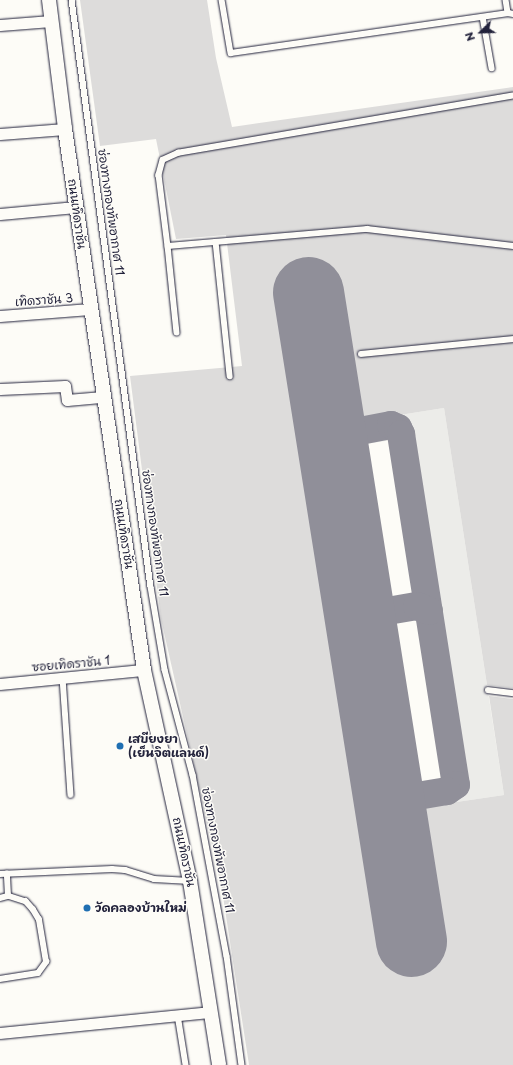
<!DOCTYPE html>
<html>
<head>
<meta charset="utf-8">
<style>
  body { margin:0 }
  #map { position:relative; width:513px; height:1065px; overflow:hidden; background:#fdfcf7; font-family:"Playpen Sans","Playpen Sans Thai",sans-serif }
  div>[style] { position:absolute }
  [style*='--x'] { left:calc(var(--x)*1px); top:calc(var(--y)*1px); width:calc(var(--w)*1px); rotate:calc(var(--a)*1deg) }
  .built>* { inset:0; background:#ecece9 }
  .green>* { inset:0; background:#dddcdb }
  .taxiway>* { height:28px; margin:-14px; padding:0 14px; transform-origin:14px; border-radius:14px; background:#908f99 }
  .runway>* { height:71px; margin:-35.5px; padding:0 35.5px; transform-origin:35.5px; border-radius:35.5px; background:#908f99 }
  .roads { filter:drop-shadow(0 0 1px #22223b) drop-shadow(0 0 1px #22223b) }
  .service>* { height:5.5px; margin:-2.75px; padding:0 2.75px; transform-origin:2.75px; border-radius:2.75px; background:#fdfcf7 }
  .minor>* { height:11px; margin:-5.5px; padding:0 5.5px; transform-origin:5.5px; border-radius:5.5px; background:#fdfcf7 }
  .tertiary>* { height:14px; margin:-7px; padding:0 7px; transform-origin:7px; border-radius:7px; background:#fdfcf7 }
  .dots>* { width:11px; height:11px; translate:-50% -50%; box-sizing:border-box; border:2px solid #fdfcf7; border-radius:50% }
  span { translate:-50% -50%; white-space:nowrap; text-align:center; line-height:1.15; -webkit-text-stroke:3px #fdfcf7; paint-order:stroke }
  .street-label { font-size:12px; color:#22223b }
  .poi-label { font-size:12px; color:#22223b; font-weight:700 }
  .left { translate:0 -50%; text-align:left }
  .north { position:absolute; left:461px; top:12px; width:40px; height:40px; -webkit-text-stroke:3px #fdfcf7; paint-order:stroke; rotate:247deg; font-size:11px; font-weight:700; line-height:16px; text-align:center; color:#22223b }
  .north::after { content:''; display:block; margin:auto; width:14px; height:18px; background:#22223b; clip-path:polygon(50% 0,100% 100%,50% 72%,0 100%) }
</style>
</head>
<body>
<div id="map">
  <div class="built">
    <div style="clip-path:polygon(444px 408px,504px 795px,409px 809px,407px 789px,448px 782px,422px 616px,380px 622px,377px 601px,416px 595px,392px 440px,352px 446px,349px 423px)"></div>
  </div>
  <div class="green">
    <div style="clip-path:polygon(80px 0,207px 0,216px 58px,232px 127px,513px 87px,513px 688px,487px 685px,444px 408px,349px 423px,326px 284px,288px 289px,393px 951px,431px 946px,409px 809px,504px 795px,489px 696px,513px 699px,513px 1065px,249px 1065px,222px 890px,161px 619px,130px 376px,242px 366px,226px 235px,176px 239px,156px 139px,100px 146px)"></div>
  </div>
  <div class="taxiway">
    <div style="--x:330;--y:425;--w:17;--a:33"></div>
    <div style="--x:344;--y:434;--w:48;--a:-10.8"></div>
    <div style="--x:391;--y:425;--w:8;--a:23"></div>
    <div style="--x:398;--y:428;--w:7;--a:63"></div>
    <div style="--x:401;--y:434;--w:355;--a:81.1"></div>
    <div style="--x:456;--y:785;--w:11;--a:146"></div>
    <div style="--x:447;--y:791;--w:43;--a:170.5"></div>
    <div style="--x:405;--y:798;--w:8;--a:157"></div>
    <div style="--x:398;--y:801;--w:11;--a:131"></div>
    <div style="--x:359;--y:608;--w:13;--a:29"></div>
    <div style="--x:370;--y:614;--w:48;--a:-9.7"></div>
    <div style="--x:417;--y:606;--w:13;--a:23"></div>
  </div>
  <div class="runway">
    <div style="--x:308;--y:292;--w:657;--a:80.98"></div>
  </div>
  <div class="roads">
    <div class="service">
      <div style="--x:72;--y:0;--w:592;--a:82.34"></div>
      <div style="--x:151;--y:587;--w:84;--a:80.4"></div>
      <div style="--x:165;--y:670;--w:109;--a:75.1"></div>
      <div style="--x:193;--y:775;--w:184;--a:79.4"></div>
      <div style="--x:227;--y:956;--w:110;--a:82.2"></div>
      <div style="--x:222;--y:0;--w:54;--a:80.4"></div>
      <div style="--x:231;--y:53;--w:280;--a:-8.2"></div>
      <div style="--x:508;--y:13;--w:5;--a:11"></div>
      <div style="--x:506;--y:0;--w:13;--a:81"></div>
      <div style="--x:483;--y:17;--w:52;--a:80"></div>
      <div style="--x:513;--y:96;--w:339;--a:170.3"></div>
      <div style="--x:179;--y:153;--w:17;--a:156"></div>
      <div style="--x:163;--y:160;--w:16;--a:105"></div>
      <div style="--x:159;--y:175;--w:72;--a:82.8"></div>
      <div style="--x:168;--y:246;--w:200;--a:-4.9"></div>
      <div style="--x:367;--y:229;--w:147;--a:6.6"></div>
      <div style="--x:216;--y:242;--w:135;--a:84"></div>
      <div style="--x:168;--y:246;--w:87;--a:84.1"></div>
      <div style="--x:361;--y:354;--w:153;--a:-5.6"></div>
      <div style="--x:63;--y:678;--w:117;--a:86.1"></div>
      <div style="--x:488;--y:690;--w:25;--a:7"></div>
      <div style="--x:0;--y:874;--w:112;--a:-2.6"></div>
      <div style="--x:112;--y:869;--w:13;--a:4"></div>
      <div style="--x:125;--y:870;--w:30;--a:17"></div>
      <div style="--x:154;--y:879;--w:36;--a:3"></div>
      <div style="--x:0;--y:898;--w:8;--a:-14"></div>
      <div style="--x:8;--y:896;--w:22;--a:-93"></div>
      <div style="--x:0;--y:979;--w:38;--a:-9"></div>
      <div style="--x:38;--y:973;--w:14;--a:-54"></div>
      <div style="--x:46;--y:962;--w:43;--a:-99.5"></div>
      <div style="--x:39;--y:920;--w:12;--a:-121"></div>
      <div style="--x:33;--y:910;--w:11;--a:-131"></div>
      <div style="--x:26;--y:902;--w:19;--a:-162"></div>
      <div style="--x:178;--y:1015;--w:51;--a:80.9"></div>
    </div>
    <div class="minor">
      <div style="--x:0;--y:25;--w:51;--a:-4.5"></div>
      <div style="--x:0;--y:134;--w:65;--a:-4.4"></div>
      <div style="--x:0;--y:214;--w:76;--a:-5.3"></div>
      <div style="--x:0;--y:316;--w:90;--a:-4.4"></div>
      <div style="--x:0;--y:389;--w:65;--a:-2.6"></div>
      <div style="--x:65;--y:386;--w:14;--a:82"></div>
      <div style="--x:67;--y:400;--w:36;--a:-5"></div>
      <div style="--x:0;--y:684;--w:145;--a:-5.6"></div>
      <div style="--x:0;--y:1033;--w:212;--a:-5.7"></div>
    </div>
    <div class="tertiary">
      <div style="--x:49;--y:0;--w:130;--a:82.9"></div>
      <div style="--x:65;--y:129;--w:547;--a:81.69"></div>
      <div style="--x:144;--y:670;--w:216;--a:77.7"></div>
      <div style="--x:190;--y:881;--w:186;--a:81"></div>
    </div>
  </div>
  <div class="dots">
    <div style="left:120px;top:746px;background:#1f6fb2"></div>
    <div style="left:87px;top:908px;background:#1f6fb2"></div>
  </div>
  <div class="street-label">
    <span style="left:111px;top:212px;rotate:82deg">ช่องทางกองทัพอากาศ 11</span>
    <span style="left:77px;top:214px;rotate:82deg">ถนนเทิดราชัน</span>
    <span style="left:44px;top:300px;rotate:-4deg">เทิดราชัน 3</span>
    <span style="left:155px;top:533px;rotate:82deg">ช่องทางกองทัพอากาศ 11</span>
    <span style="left:124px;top:534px;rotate:81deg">ถนนเทิดราชัน</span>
    <span style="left:71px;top:664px;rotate:-5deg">ซอยเทิดราชัน 1</span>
    <span style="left:218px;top:850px;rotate:79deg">ช่องทางกองทัพอากาศ 11</span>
    <span style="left:184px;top:852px;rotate:78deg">ถนนเทิดราชัน</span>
  </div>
  <div class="poi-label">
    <span class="left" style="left:128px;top:746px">เสบียงยา<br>(เย็นจิตแลนด์)</span>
    <span class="left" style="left:95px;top:908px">วัดคลองบ้านใหม่</span>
  </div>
  <div class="north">N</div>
</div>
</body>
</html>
